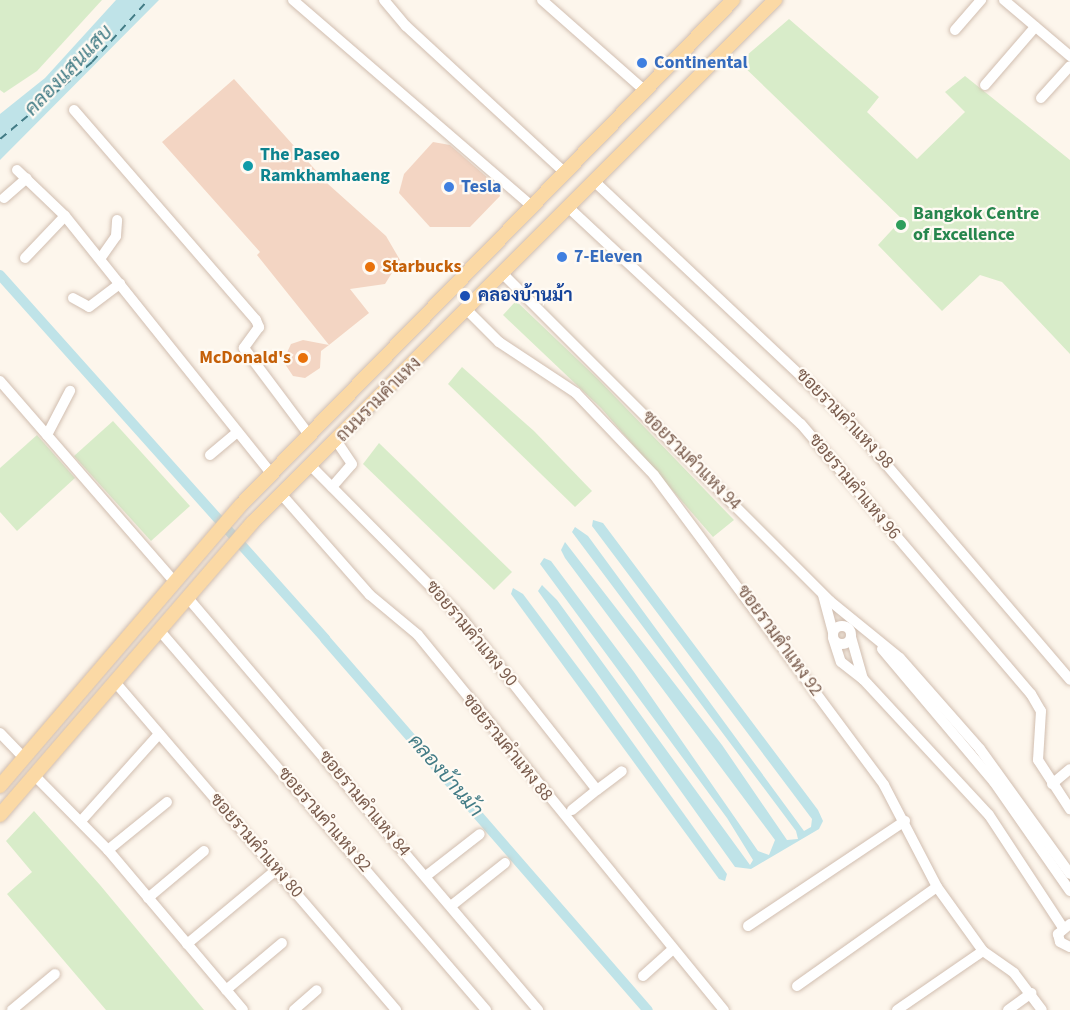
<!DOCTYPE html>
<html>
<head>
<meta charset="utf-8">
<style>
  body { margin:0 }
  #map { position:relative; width:1070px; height:1010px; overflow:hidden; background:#fdf6ec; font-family:"Source Sans 3",Sarabun,sans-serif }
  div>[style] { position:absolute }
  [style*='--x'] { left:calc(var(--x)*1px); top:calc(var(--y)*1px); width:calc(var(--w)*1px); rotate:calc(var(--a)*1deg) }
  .green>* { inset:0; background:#d8ecc9 }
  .water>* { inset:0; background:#bfe3e8 }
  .canal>* { height:10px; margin:-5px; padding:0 5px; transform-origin:5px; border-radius:5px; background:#bfe3e8 }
  .ferry>* { height:1.5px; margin-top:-0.75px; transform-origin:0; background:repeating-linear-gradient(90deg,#437c86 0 8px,transparent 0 14px) }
  .building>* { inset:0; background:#f3d5c3 }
  .roads { filter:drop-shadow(0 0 2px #d1beb0) drop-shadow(0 0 2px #d1beb0) }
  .minor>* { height:10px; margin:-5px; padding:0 5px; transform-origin:5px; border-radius:5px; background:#fff }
  .minor>.ring { margin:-5px; padding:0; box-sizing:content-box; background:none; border:10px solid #fff; border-radius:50% }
  .major>* { height:14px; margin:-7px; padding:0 7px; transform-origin:7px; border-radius:7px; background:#fbd9a5 }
  .dots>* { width:16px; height:16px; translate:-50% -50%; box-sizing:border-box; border:3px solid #fffaf3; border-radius:50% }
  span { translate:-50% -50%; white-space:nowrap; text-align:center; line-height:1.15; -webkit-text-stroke:4.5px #fffaf3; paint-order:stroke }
  .shop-label { font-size:18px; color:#366cbe; font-weight:700 }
  .left { translate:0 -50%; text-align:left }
  .culture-label { font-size:18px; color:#0d838f; font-weight:700 }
  .leisure-label { font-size:18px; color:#27864d; font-weight:700 }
  .food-label { font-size:18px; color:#c56008; font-weight:700 }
  .right { translate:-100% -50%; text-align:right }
  .transit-label { font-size:18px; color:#164399; font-weight:700 }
  .street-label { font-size:18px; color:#7a5c4d }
  .water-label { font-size:20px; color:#437c86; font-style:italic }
</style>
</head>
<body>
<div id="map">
  <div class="green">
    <div style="clip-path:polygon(0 0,102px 0,37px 71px,4px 93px,0 90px)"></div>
    <div style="clip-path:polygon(789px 19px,879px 97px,867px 112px,917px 159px,965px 112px,945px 92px,965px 76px,1070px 160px,1070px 354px,1002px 282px,980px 275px,942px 311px,878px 245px,902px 219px,739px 62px)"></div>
    <div style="clip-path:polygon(516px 301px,598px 379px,734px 520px,713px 537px,601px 408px,503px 315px)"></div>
    <div style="clip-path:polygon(462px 367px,534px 431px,592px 491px,575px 507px,448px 384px)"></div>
    <div style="clip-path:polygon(113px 421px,190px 506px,151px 541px,74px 456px)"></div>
    <div style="clip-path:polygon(37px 435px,75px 478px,17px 531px,0 512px,0 468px)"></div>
    <div style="clip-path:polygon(379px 443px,512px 572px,494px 590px,363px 464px)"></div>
    <div style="clip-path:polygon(34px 811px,100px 885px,204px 1010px,106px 1010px,71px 969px,7px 894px,32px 872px,6px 841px)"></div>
  </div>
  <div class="water">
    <div style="clip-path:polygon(116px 0,159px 0,0 160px,0 114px,45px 78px)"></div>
    <div style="clip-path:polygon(593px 520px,603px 523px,818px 810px,823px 821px,819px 829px,751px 869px,735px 867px,538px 591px,542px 585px,557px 600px,750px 865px,753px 860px,727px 818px,540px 564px,544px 558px,551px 561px,634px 672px,758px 851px,769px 855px,775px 840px,565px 558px,561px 550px,565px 542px,722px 745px,787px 840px,798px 839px,796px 831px,572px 532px,575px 527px,588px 536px,804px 831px,811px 827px,812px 819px,592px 526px)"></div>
    <div style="clip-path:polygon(513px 588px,523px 594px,595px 690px,727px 874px,725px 881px,719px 879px,511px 594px)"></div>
  </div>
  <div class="canal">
    <div style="--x:0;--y:275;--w:488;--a:48.2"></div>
    <div style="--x:325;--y:639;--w:492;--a:49"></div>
  </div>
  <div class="ferry">
    <div style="--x:0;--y:139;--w:120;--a:-39.9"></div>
    <div style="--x:92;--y:62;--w:84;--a:-47.9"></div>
  </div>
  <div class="building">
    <div style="clip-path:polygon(234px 79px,328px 184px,386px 236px,400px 260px,385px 284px,350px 289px,369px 313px,329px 345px,257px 255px,260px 252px,162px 142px)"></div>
    <div style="clip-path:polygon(433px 142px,450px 145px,496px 185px,500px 196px,470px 227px,430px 227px,399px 193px,404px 174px)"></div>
    <div style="clip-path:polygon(303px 340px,329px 345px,321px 351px,320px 368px,305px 378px,293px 376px,283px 361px,291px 344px)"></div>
  </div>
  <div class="roads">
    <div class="minor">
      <div style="--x:293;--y:0;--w:316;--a:40.8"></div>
      <div style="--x:384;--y:0;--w:34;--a:50"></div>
      <div style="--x:406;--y:26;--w:215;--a:42.7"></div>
      <div style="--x:542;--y:0;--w:136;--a:41.4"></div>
      <div style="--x:1004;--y:0;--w:87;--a:40.3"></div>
      <div style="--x:955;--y:30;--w:40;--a:-49"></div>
      <div style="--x:985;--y:85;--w:77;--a:-49.2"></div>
      <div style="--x:1041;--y:98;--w:43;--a:-47.8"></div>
      <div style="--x:74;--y:110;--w:278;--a:49.1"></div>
      <div style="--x:256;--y:320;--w:8;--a:67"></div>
      <div style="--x:259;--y:327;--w:26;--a:126"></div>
      <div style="--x:244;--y:348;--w:109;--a:53.2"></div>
      <div style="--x:17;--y:170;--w:66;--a:43.8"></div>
      <div style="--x:65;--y:216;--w:331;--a:51.3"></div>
      <div style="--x:594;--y:181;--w:352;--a:43.3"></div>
      <div style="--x:850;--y:422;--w:339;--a:49.5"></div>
      <div style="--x:4;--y:198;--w:30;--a:-41"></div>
      <div style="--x:568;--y:207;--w:318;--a:43"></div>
      <div style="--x:801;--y:424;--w:355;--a:49.6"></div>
      <div style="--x:1031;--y:694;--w:20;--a:60"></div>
      <div style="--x:1041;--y:711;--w:49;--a:93.5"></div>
      <div style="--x:1038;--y:760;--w:59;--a:56.9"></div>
      <div style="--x:25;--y:258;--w:58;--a:-46.4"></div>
      <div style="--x:100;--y:259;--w:28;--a:-55"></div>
      <div style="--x:116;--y:236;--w:16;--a:-86"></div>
      <div style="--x:503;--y:274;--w:462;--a:45"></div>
      <div style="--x:830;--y:601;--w:90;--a:39.2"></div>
      <div style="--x:900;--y:658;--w:121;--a:48.7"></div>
      <div style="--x:980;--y:749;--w:154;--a:54.2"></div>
      <div style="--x:73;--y:298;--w:18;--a:29"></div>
      <div style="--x:89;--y:307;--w:39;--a:-37"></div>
      <div style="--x:468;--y:311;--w:44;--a:45"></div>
      <div style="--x:499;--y:342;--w:92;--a:33.5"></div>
      <div style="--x:576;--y:393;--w:113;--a:46.4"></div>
      <div style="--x:654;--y:475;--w:386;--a:53.4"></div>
      <div style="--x:884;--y:785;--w:115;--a:62.5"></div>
      <div style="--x:937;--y:887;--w:79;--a:54.3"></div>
      <div style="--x:983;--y:951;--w:38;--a:35"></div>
      <div style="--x:1014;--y:973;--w:46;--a:52.9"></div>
      <div style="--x:0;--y:381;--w:267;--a:49"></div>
      <div style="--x:47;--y:435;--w:50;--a:-62.4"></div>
      <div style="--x:210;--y:455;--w:35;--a:-40"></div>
      <div style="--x:311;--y:466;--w:211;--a:45.2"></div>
      <div style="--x:460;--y:616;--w:221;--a:51.8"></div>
      <div style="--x:597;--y:790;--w:31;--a:-37"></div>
      <div style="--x:332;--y:487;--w:30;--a:-49"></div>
      <div style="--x:352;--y:464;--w:27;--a:-124"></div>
      <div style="--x:282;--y:495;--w:133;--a:48.7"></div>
      <div style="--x:370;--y:595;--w:62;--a:39.8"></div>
      <div style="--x:418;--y:635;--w:484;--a:50.8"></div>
      <div style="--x:823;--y:595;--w:38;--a:75"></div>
      <div style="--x:188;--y:598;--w:541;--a:49.65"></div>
      <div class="ring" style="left:833px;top:626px;width:8px;height:8px"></div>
      <div style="--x:160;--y:631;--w:500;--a:49.3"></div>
      <div style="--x:851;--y:637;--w:44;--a:74.1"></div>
      <div style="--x:833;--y:638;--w:25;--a:72"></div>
      <div style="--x:841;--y:662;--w:28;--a:38"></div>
      <div style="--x:863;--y:679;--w:185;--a:47.2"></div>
      <div style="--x:989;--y:815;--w:133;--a:56.7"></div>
      <div style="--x:882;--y:649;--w:174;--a:49.9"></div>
      <div style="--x:994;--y:782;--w:133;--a:55.1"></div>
      <div style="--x:115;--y:682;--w:432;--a:49.4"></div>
      <div style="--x:0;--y:733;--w:35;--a:46"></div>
      <div style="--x:35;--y:776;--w:104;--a:45.4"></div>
      <div style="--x:108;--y:850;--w:209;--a:49.8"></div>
      <div style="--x:1052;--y:784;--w:23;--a:-40"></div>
      <div style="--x:572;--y:810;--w:32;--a:-39"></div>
      <div style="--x:81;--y:821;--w:117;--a:-48.1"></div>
      <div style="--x:108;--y:850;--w:76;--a:-39.1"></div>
      <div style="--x:426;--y:876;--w:68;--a:-37.9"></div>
      <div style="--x:148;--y:898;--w:73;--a:-40"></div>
      <div style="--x:451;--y:906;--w:69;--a:-38.5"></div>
      <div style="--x:1070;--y:924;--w:16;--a:140"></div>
      <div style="--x:1058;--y:934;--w:8;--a:76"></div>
      <div style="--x:1060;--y:942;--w:11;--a:27"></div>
      <div style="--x:748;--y:926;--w:189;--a:-33.8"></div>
      <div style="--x:187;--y:944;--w:116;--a:-39.7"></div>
      <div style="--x:643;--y:976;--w:40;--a:-42"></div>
      <div style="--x:797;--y:986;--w:171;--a:-35.3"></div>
      <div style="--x:226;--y:990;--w:73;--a:-40"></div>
      <div style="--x:12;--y:1010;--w:56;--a:-39.9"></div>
      <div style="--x:294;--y:1010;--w:30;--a:-41"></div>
      <div style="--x:897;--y:1010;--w:104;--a:-34.5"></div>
      <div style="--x:1008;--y:1010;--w:29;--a:-36"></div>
    </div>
    <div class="major">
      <div style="--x:0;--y:786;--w:370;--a:-49.4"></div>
      <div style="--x:241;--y:505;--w:705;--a:-45.75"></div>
      <div style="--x:0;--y:815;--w:386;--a:-49.2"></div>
      <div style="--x:252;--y:523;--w:740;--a:-45"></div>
    </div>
  </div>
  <div class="dots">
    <div style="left:642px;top:63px;background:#3f7fe0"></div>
    <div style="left:248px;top:166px;background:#0f9aa8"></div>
    <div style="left:449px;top:187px;background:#3f7fe0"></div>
    <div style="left:901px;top:225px;background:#2e9e5b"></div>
    <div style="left:562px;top:257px;background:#3f7fe0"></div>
    <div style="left:370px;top:267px;background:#e8710a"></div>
    <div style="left:465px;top:296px;background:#1a4fb4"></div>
    <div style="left:303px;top:358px;background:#e8710a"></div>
  </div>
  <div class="shop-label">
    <span class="left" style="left:654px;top:63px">Continental</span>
    <span class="left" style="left:461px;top:187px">Tesla</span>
    <span class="left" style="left:574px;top:257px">7-Eleven</span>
  </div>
  <div class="culture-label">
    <span class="left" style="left:260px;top:166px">The Paseo<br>Ramkhamhaeng</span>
  </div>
  <div class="leisure-label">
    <span class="left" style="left:913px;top:225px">Bangkok Centre<br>of Excellence</span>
  </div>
  <div class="food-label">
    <span class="left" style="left:382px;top:267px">Starbucks</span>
    <span class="right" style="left:291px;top:358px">McDonald's</span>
  </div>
  <div class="transit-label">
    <span class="left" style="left:478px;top:296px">คลองบ้านม้า</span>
  </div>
  <div class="street-label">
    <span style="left:379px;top:400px;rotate:-45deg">ถนนรามคำแหง</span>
    <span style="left:844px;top:419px;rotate:46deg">ซอยรามคําแหง 98</span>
    <span style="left:691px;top:461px;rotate:45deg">ซอยรามคําแหง 94</span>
    <span style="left:854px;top:487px;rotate:50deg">ซอยรามคําแหง 96</span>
    <span style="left:471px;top:634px;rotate:50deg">ซอยรามคำแหง 90</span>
    <span style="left:779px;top:641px;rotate:54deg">ซอยรามคําแหง 92</span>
    <span style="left:507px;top:748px;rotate:51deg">ซอยรามคำแหง 88</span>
    <span style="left:364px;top:804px;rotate:50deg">ซอยรามคำแหง 84</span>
    <span style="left:324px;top:820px;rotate:49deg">ซอยรามคำแหง 82</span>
    <span style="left:256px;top:846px;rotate:49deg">ซอยรามคำแหง 80</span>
  </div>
  <div class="water-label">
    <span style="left:69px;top:71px;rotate:-46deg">คลองแสนแสบ</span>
    <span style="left:445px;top:776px;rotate:49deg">คลองบ้านม้า</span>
  </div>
</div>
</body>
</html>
